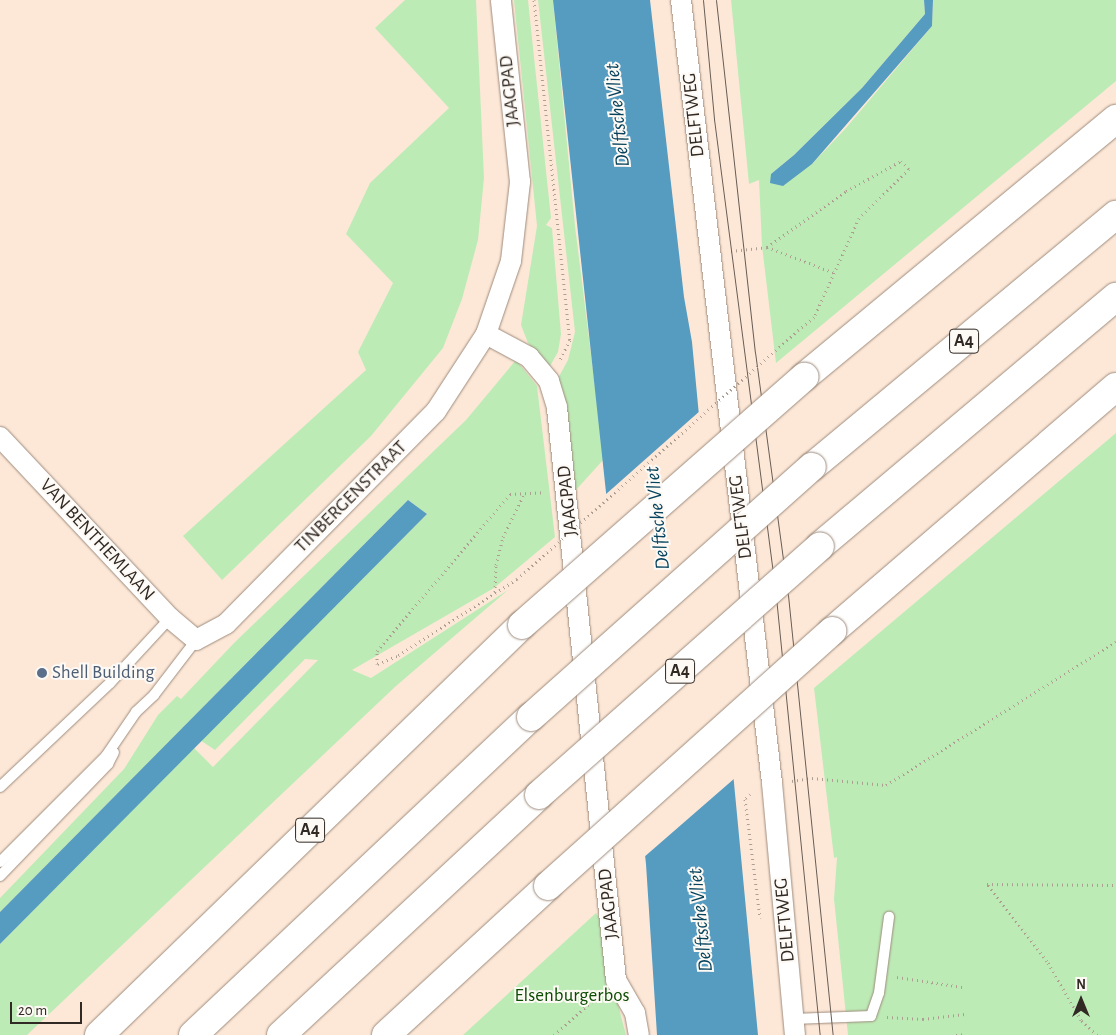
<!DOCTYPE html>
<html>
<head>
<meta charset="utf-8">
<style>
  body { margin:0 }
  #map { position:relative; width:1116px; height:1035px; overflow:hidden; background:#fde8d8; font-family:"Alegreya Sans",sans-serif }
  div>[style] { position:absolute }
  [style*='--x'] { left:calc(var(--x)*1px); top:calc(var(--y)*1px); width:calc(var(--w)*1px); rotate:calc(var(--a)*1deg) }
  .green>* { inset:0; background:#bdebb6 }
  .water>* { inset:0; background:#569bc0 }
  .pier>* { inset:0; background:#fde8d8 }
  .path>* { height:3px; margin-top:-1.5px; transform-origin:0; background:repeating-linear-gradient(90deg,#ae9e92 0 1px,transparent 0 5px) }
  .roads { filter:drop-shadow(0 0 1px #9e8b7c) drop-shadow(0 0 1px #9e8b7c) }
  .lane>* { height:10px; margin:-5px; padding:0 5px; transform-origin:5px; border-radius:5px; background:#fff }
  .street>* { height:20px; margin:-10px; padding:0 10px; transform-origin:10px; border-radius:10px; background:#fff }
  .highway>* { height:28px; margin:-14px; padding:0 14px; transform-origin:14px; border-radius:14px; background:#fff }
  .tram>* { height:1px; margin:-0.5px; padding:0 0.5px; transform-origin:0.5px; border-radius:0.5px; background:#685c54 }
  .path-bridge>* { height:3px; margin-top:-1.5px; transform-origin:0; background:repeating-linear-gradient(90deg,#ae9e92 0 1px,transparent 0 5px) }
  .bridges { filter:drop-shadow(0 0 1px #9e8b7c) drop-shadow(0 0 1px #9e8b7c) }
  .highway-bridge>* { height:28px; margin:-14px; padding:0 14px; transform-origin:14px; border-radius:14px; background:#fff }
  .dots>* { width:14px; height:14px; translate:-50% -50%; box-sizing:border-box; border:2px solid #fdf9f5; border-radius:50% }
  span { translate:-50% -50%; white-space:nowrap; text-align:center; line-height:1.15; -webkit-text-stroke:4px #fdf9f5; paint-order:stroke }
  .shield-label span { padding:1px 4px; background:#fdf9f5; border:1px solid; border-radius:4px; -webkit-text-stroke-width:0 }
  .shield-label { font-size:18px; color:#312923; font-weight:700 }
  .street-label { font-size:19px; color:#312923 }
  .service-label { font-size:19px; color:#4e5e75 }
  .left { translate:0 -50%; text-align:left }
  .park-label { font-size:19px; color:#0a4c02 }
  .water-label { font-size:20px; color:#07435d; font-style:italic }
  .north { position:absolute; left:1056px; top:975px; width:50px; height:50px; -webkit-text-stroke:4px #fdf9f5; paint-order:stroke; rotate:0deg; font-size:14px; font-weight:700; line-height:20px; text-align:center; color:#312923 }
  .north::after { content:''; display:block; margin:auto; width:18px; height:22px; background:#312923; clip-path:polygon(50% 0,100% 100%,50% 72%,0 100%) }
  .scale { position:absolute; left:10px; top:1002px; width:72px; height:22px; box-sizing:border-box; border:2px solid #312923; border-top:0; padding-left:6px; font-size:15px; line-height:18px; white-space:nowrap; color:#312923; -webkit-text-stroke:4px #fdf9f5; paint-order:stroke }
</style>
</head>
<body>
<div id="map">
  <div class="green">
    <div style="clip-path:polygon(405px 0,476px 0,484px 178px,478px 240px,462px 299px,443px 348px,371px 436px,222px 580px,183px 536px,366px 370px,358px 352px,393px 283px,346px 234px,370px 183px,449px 108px,375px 28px)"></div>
    <div style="clip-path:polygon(514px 0,528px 0,551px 218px,546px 225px,552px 228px,561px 334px,558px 352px,550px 366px,528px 343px,521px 325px,537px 226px)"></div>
    <div style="clip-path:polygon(538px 0,553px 0,575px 226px,604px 459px,575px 491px,563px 394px,557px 380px,568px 360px,575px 332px)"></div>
    <div style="clip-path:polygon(731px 0,924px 0,925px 14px,862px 88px,794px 155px,771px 174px,812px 164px,846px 128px,932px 26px,933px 0,1116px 0,1116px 81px,776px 363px,762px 246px,759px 180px,749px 184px)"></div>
    <div style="clip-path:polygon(516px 360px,537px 386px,555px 537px,494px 588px,352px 670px,371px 678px,508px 590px,396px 686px,27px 1035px,0 1035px,0 944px,193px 747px,213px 767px,318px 660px,305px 659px,215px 750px,200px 740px,427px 514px,408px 500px,0 912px,0 898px,124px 769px,158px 715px,177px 696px,181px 699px,234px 643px,466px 420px)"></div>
    <div style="clip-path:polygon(1116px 433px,1116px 1035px,848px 1035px,834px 899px,837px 857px,834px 858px,814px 688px)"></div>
    <div style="clip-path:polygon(596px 913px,598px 917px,602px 913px,607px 963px,626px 1035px,463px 1035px)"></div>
  </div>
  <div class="water">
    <div style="clip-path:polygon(553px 0,650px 0,684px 297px,692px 342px,758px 1035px,657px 1035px,646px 864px)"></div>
    <div style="clip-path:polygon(924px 0,933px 0,932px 26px,812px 164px,783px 186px,770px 183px,771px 174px,794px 155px,862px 88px,925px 14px)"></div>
    <div style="clip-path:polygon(408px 500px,427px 514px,0 944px,0 912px)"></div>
  </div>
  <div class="pier">
    <div style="clip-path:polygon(701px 410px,735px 778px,643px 858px,605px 495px)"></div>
  </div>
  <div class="path">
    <div style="--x:534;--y:0;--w:342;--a:84"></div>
    <div style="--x:570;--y:340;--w:22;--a:117"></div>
    <div style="--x:767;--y:247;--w:97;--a:-35.3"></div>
    <div style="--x:846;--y:191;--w:63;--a:-28.6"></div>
    <div style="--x:901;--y:161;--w:11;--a:45"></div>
    <div style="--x:909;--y:169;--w:70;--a:135.6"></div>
    <div style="--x:859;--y:218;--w:109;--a:114.4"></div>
    <div style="--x:814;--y:317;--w:21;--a:141"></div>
    <div style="--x:731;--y:251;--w:36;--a:-6"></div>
    <div style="--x:767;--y:247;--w:73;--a:20.9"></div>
    <div style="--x:517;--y:579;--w:143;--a:147.3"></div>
    <div style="--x:397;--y:656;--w:22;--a:158"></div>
    <div style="--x:377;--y:664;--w:13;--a:-90"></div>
    <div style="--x:377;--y:651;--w:206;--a:-49.7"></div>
    <div style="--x:510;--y:494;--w:34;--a:-3"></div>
    <div style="--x:495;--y:592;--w:27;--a:-88"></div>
    <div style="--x:496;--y:565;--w:29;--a:-76"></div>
    <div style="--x:503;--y:537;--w:48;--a:-64"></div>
    <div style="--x:792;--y:781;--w:20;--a:-9"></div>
    <div style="--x:812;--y:778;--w:74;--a:5.4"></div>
    <div style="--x:886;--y:785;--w:271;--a:-31.9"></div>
    <div style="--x:750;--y:794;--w:7;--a:135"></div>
    <div style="--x:745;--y:799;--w:120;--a:82.8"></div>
    <div style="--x:897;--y:977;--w:66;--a:8.7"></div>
    <div style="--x:887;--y:1017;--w:36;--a:3"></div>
    <div style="--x:923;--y:1019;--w:42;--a:-6.8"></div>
    <div style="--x:554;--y:1035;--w:60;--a:-41.6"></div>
    <div style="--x:956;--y:1035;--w:10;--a:-6"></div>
    <div style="--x:1097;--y:1035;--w:22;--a:-137"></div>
    <div style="--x:1081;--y:1020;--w:68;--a:-120"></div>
    <div style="--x:1047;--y:961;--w:98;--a:-127.9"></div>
    <div style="--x:987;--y:884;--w:129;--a:0.4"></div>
  </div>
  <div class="roads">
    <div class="lane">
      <div style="--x:0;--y:787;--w:151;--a:-43.4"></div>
      <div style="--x:110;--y:683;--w:88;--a:-47.3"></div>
      <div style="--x:0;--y:862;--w:150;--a:-45"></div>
      <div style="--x:106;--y:756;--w:53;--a:-55.7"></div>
      <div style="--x:136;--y:712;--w:25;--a:-43"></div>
      <div style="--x:154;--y:695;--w:69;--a:-52.6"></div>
      <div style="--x:0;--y:876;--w:156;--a:-46"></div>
      <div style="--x:108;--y:764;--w:13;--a:-63"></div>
      <div style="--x:793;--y:1019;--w:78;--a:-2.2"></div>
      <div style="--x:871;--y:1016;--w:24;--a:-71"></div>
      <div style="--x:879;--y:993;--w:77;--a:-82.5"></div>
    </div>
    <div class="street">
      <div style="--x:681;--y:0;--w:788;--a:83.37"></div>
      <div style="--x:772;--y:783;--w:253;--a:84.8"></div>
      <div style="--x:486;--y:334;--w:49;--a:28.1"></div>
      <div style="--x:529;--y:357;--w:31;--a:50"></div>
      <div style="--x:549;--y:381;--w:28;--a:73"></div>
      <div style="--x:557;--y:408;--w:575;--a:84.11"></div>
      <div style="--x:616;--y:980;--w:38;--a:60"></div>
      <div style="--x:635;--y:1013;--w:22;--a:80"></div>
      <div style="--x:0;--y:437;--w:248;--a:46.8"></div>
      <div style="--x:170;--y:618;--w:34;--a:40"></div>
      <div style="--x:196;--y:640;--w:34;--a:-28"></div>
      <div style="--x:226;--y:624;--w:299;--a:-45.4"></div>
      <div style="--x:436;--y:411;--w:92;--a:-57"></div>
      <div style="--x:486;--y:334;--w:77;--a:-71.1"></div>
      <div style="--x:511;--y:261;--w:80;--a:-83.5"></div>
      <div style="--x:520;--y:182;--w:183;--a:-96"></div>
    </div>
    <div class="highway">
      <div style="--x:804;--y:377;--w:405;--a:-39.6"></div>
      <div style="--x:812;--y:467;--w:395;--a:-39.7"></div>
      <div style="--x:820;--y:546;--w:387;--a:-40.1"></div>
      <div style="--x:832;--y:631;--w:374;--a:-40.7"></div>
      <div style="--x:99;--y:1035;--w:589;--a:-44.11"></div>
      <div style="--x:193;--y:1035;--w:464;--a:-43.3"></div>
      <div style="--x:281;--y:1035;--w:352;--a:-42.9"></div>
      <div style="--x:386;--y:1035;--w:220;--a:-42.6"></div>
    </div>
  </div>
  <div class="tram">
    <div style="--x:703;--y:0;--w:120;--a:84.7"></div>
    <div style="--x:714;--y:119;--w:482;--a:82.6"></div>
    <div style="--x:776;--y:597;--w:440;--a:84.3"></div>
    <div style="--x:716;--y:0;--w:354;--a:83.7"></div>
    <div style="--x:755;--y:352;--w:245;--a:82.3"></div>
    <div style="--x:788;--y:595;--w:442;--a:84.2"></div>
  </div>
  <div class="path-bridge">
    <div style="--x:517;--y:579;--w:375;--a:-41.5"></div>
  </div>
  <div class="bridges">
    <div class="highway-bridge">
      <div style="--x:522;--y:625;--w:376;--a:-41.3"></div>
      <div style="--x:531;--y:717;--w:376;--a:-41.7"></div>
      <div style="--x:539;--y:795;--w:375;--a:-41.5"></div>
      <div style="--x:548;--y:886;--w:382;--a:-41.9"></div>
    </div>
  </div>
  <div class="dots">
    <div style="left:42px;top:673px;background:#5c6f8a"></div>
  </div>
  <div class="shield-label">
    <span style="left:964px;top:341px">A4</span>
    <span style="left:680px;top:671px">A4</span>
    <span style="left:310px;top:830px">A4</span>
  </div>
  <div class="street-label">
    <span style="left:510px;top:91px;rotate:-96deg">JAAGPAD</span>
    <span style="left:694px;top:115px;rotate:-96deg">DELFTWEG</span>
    <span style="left:351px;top:497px;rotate:-45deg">TINBERGENSTRAAT</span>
    <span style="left:568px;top:501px;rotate:-96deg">JAAGPAD</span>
    <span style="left:741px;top:517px;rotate:-97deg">DELFTWEG</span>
    <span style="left:97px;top:540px;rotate:47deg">VAN BENTHEMLAAN</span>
    <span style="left:609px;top:904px;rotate:-96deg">JAAGPAD</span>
    <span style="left:785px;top:920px;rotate:-95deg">DELFTWEG</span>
  </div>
  <div class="service-label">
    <span class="left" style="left:52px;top:673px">Shell Building</span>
  </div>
  <div class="park-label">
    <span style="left:572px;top:996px">Elsenburgerbos</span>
  </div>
  <div class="water-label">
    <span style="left:618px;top:115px;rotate:-96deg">Delftsche Vliet</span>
    <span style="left:658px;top:518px;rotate:-96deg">Delftsche Vliet</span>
    <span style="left:701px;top:920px;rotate:-96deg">Delftsche Vliet</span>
  </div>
  <div class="north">N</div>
  <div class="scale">20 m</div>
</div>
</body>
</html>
